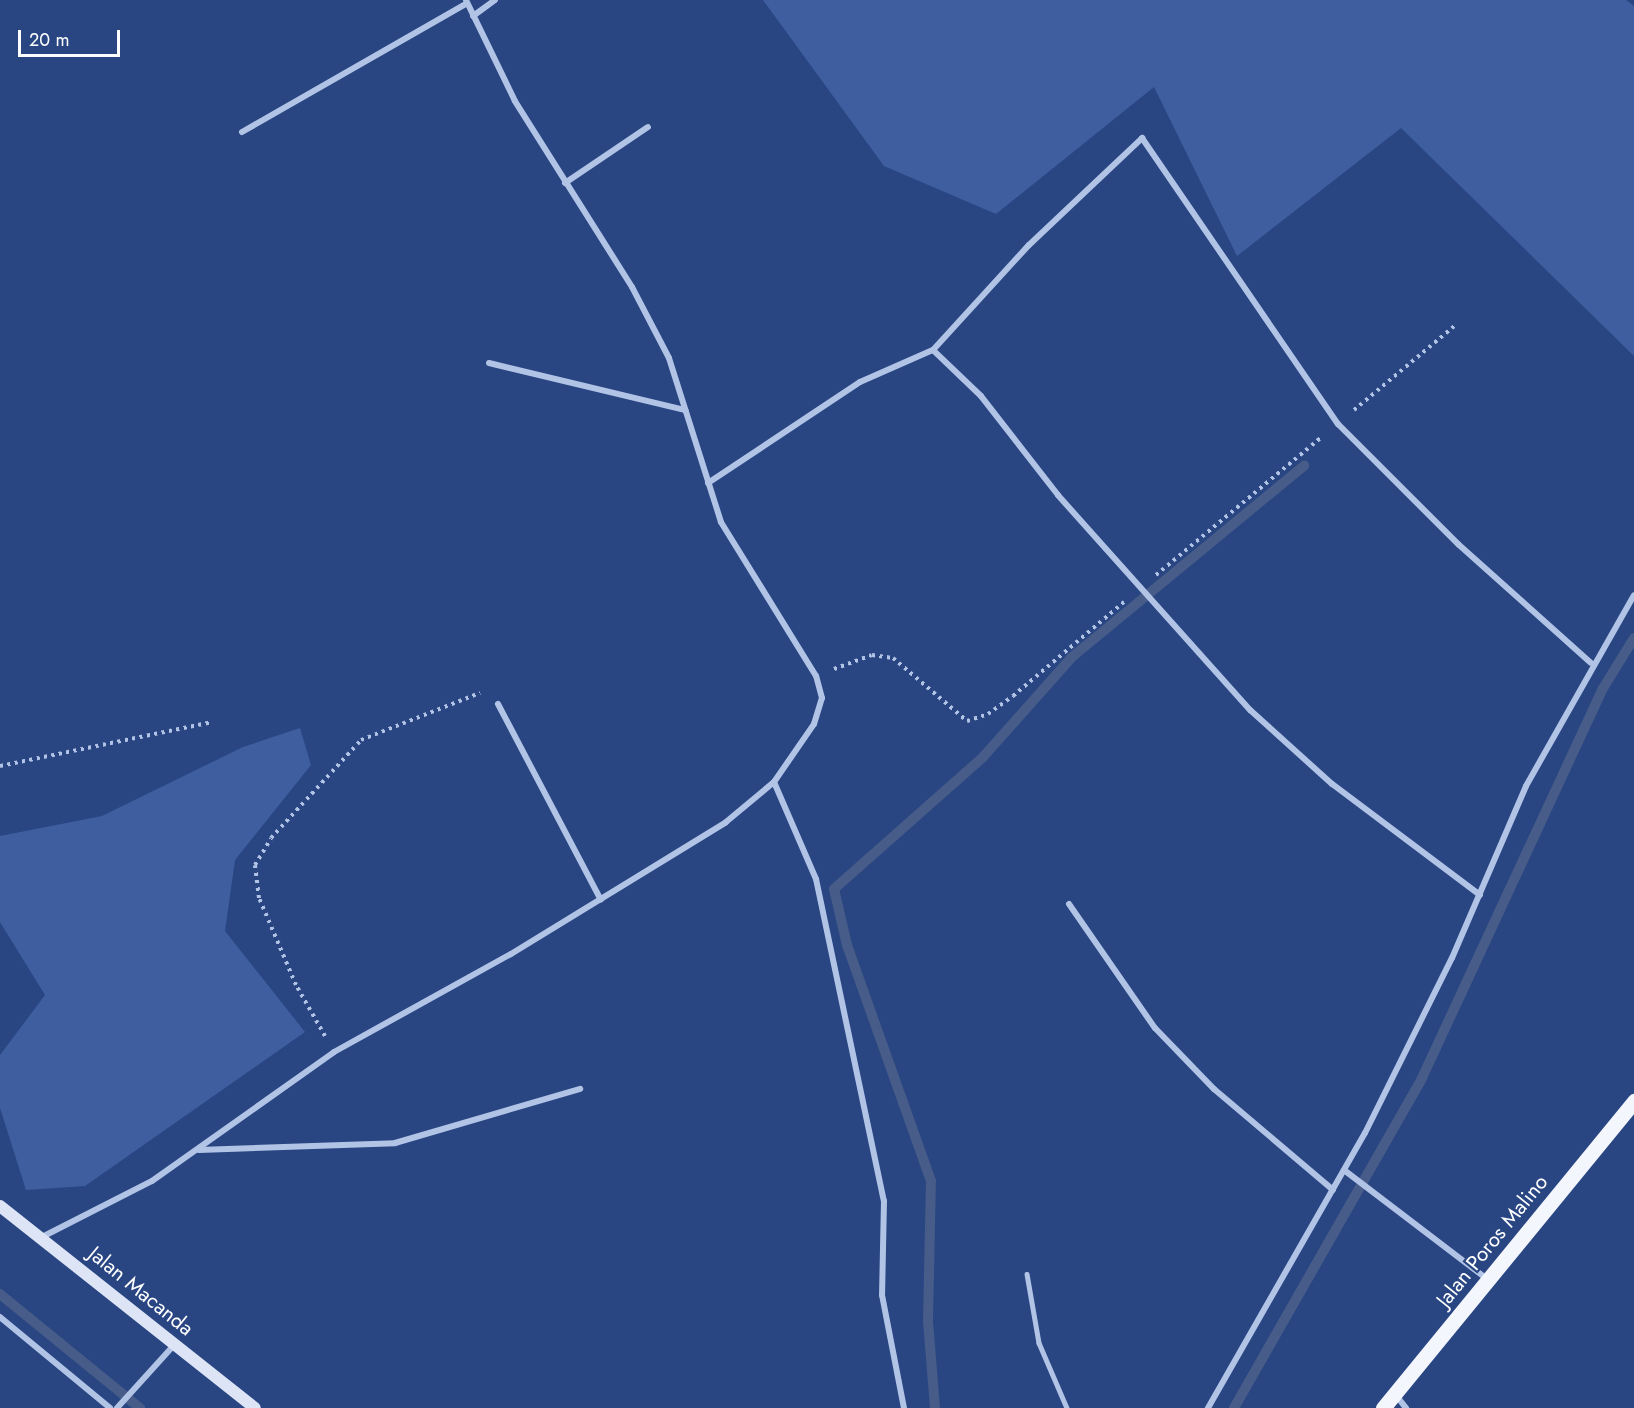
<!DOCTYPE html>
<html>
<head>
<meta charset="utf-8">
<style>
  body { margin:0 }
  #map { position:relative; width:1634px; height:1408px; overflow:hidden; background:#294683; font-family:Jost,sans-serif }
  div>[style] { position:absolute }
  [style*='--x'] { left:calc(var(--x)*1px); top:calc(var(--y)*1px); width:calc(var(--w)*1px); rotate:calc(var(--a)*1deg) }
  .green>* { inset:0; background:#3e5e9f }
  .stream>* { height:10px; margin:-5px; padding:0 5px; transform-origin:5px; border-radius:5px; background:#475c88 }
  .path>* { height:4px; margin-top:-2px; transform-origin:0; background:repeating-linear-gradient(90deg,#b2c4e6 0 3px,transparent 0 7.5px) }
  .lane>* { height:4.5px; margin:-2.25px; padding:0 2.25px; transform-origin:2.25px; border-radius:2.25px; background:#b2c4e6 }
  .street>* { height:6px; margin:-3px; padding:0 3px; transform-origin:3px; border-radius:3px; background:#b2c4e6 }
  .secondary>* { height:12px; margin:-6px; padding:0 6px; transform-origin:6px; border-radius:6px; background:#dce4f6 }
  .primary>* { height:15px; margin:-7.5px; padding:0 7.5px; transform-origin:7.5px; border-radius:7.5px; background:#f3f6fd }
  span { translate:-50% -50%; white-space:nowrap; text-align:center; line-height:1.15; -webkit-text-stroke:4.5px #294683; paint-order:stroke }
  .street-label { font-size:21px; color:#fff }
  .scale { position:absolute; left:18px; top:30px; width:102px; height:27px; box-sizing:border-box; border:3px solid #fff; border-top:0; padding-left:8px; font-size:18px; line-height:21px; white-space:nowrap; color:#fff; -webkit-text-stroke:4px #294683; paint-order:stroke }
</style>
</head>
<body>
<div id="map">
  <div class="green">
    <div style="clip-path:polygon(763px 0,1626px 0,1634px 6px,1634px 356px,1401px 128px,1237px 256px,1154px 87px,996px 214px,884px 166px)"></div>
    <div style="clip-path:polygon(300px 728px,311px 765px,235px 860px,225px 931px,305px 1032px,85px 1186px,26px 1190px,0 1108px,0 1055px,45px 995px,0 922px,0 836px,102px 816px,243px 747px)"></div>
  </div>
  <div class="stream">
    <div style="--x:0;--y:1294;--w:181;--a:39.2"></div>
    <div style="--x:935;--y:1408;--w:87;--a:-94.6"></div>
    <div style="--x:928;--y:1321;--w:140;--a:-88.8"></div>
    <div style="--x:931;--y:1181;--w:251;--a:-109.6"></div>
    <div style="--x:847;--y:945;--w:57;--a:-103.1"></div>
    <div style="--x:834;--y:889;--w:199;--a:-41.5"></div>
    <div style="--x:983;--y:757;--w:134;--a:-48.3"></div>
    <div style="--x:1072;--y:657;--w:301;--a:-39.5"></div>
    <div style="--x:1234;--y:1408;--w:380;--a:-60.3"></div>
    <div style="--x:1422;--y:1078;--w:428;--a:-65.1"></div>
    <div style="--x:1602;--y:690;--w:61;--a:-58.4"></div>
  </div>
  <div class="path">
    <div style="--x:1354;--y:410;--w:134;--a:-39.9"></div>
    <div style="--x:1156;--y:575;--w:217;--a:-39.8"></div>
    <div style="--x:834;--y:669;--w:40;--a:-20.2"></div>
    <div style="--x:872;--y:655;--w:21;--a:8"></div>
    <div style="--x:893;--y:658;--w:97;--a:40.4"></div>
    <div style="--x:967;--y:721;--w:22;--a:-18"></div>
    <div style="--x:988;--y:714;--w:31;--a:-36"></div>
    <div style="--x:1013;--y:696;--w:147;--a:-40.3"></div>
    <div style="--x:0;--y:766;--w:217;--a:-11.7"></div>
    <div style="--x:325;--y:1036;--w:59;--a:-119.6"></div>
    <div style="--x:296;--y:985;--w:95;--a:-113"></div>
    <div style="--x:259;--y:898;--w:33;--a:-97"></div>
    <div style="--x:255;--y:865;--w:31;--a:-59"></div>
    <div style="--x:271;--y:838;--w:133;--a:-47.4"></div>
    <div style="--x:361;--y:740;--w:128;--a:-21.6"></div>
  </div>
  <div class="lane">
    <div style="--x:1027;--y:1274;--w:70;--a:80.1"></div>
    <div style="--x:1039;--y:1343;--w:71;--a:66.7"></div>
  </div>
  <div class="street">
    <div style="--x:473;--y:16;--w:27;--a:-36"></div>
    <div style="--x:242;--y:132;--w:259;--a:-29.8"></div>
    <div style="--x:565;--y:183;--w:100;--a:-34"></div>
    <div style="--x:489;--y:363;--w:202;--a:13.5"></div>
    <div style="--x:708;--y:483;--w:182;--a:-33.6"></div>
    <div style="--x:860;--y:382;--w:80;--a:-23.7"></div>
    <div style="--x:498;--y:704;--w:221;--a:62.3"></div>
    <div style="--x:774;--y:782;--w:106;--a:66.6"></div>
    <div style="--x:816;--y:879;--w:329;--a:78.1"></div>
    <div style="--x:884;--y:1201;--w:94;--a:91.2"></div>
    <div style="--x:882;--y:1295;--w:115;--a:79"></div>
    <div style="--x:1480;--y:895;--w:185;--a:-143.1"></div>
    <div style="--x:1332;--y:784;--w:110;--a:-137.9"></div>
    <div style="--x:1250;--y:710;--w:288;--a:-131.8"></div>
    <div style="--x:1058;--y:495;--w:125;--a:-127.9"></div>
    <div style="--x:981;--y:396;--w:66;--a:-136.2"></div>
    <div style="--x:933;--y:350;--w:142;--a:-47.6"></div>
    <div style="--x:1029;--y:245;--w:156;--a:-43.4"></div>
    <div style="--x:1142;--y:138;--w:347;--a:55.6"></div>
    <div style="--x:1338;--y:424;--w:170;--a:45"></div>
    <div style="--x:1458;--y:544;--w:178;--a:41.8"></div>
    <div style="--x:1069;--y:904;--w:151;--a:55.3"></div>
    <div style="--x:1155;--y:1028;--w:85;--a:46"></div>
    <div style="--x:1214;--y:1089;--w:156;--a:40.3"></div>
    <div style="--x:199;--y:1150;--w:196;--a:-2"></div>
    <div style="--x:395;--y:1143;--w:193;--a:-16.3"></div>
    <div style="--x:1344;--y:1170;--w:180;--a:37.3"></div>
    <div style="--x:42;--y:1237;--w:123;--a:-27"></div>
    <div style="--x:152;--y:1181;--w:223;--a:-35.3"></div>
    <div style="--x:334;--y:1052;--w:202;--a:-29"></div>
    <div style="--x:511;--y:954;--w:252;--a:-31.5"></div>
    <div style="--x:726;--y:822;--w:62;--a:-39.8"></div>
    <div style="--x:774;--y:782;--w:70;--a:-55.4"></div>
    <div style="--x:814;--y:724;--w:27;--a:-73"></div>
    <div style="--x:822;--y:698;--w:23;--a:-105"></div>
    <div style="--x:816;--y:676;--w:181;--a:-121.7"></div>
    <div style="--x:721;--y:522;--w:172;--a:-107.6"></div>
    <div style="--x:669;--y:358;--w:80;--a:-117.5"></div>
    <div style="--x:632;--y:287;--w:220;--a:-122.2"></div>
    <div style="--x:515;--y:101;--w:112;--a:-115.9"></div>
    <div style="--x:0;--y:1317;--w:143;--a:39.6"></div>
    <div style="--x:1395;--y:1394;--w:18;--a:52"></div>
    <div style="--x:117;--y:1408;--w:86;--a:-47.8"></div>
    <div style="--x:1208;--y:1408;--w:317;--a:-60.3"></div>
    <div style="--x:1365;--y:1133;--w:195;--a:-63.6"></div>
    <div style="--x:1452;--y:958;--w:187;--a:-66.7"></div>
    <div style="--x:1526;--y:786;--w:219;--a:-60.5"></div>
  </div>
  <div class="secondary">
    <div style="--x:0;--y:1206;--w:325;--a:38.4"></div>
  </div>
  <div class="primary">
    <div style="--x:1383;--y:1408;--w:397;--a:-50.7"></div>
  </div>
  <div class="street-label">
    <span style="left:1492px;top:1241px;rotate:-51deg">Jalan Poros Malino</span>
    <span style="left:141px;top:1291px;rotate:39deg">Jalan Macanda</span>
  </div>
  <div class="scale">20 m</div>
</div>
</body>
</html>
